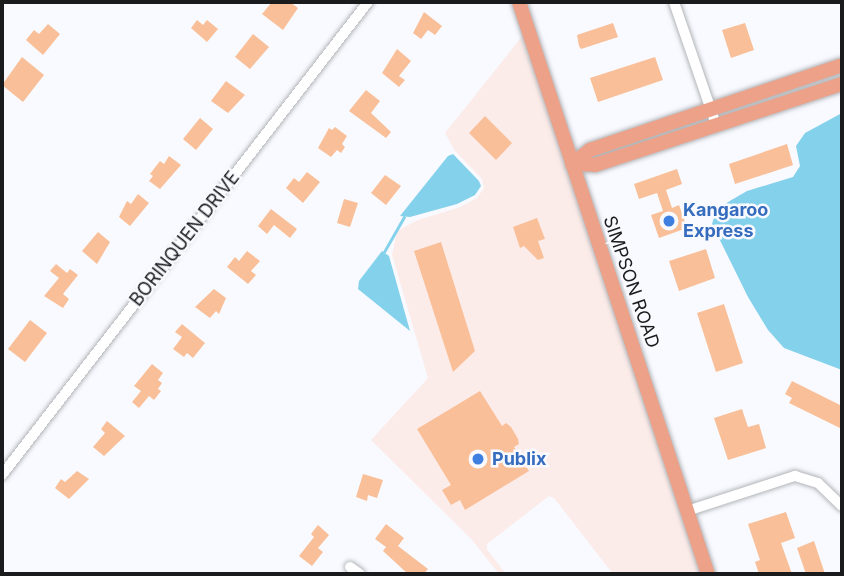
<!DOCTYPE html>
<html>
<head>
<meta charset="utf-8">
<style>
  body { margin:0 }
  #map { position:relative; width:844px; height:576px; overflow:hidden; background:#f8faff; font-family:Inter,sans-serif }
  div>[style] { position:absolute }
  [style*='--x'] { left:calc(var(--x)*1px); top:calc(var(--y)*1px); width:calc(var(--w)*1px); rotate:calc(var(--a)*1deg) }
  .commercial>* { inset:0; background:#fcece9 }
  .water>* { inset:0; background:#84d1eb }
  .stream>* { height:2.5px; margin:-1.25px; padding:0 1.25px; transform-origin:1.25px; border-radius:1.25px; background:#84d1eb }
  .building>* { inset:0; background:#f9bf98 }
  .roads { filter:drop-shadow(0 0 2px #b3b5b9) drop-shadow(0 0 2px #b3b5b9) }
  .minor>* { height:10px; margin:-5px; padding:0 5px; transform-origin:5px; border-radius:5px; background:#fff }
  .major>* { height:14px; margin:-7px; padding:0 7px; transform-origin:7px; border-radius:7px; background:#eca188 }
  .dots>* { width:19px; height:19px; translate:-50% -50%; box-sizing:border-box; border:4px solid #f8faff; border-radius:50% }
  span { translate:-50% -50%; white-space:nowrap; text-align:center; line-height:1.15; -webkit-text-stroke:5px #f8faff; paint-order:stroke }
  .shop-label { font-size:18px; color:#366cbe; font-weight:700 }
  .left { translate:0 -50%; text-align:left }
  .street-label { font-size:18px; color:#1a1b1c }
  .frame { position:absolute; inset:0; border:4px solid #1a1b1c; pointer-events:none }
</style>
</head>
<body>
<div id="map">
  <div class="commercial">
    <div style="clip-path:polygon(524px 34px,565px 164px,703px 574px,613px 574px,554px 498px,549px 496px,487px 544px,487px 549px,506px 574px,499px 574px,472px 540px,371px 440px,428px 378px,392px 255px,397px 231px,418px 220px,460px 207px,477px 198px,484px 188px,482px 179px,455px 151px,445px 133px)"></div>
  </div>
  <div class="water">
    <div style="clip-path:polygon(842px 113px,842px 370px,784px 348px,768px 330px,748px 297px,712px 224px,715px 214px,728px 202px,747px 191px,793px 177px,800px 166px,796px 146px,805px 133px)"></div>
    <div style="clip-path:polygon(453px 154px,479px 181px,481px 186px,475px 195px,457px 204px,410px 217px,400px 216px,448px 156px)"></div>
    <div style="clip-path:polygon(382px 251px,389px 256px,410px 331px,358px 289px,359px 281px)"></div>
  </div>
  <div class="stream">
    <div style="--x:384;--y:252;--w:40;--a:-60.3"></div>
  </div>
  <div class="building">
    <div style="clip-path:polygon(272px 2px,290px 2px,298px 8px,283px 30px,262px 14px)"></div>
    <div style="clip-path:polygon(424px 12px,442px 26px,435px 35px,428px 30px,421px 39px,413px 33px)"></div>
    <div style="clip-path:polygon(197px 20px,203px 25px,207px 20px,218px 29px,207px 42px,191px 28px)"></div>
    <div style="clip-path:polygon(613px 23px,618px 37px,581px 49px,579px 46px,577px 35px)"></div>
    <div style="clip-path:polygon(745px 23px,754px 50px,731px 58px,722px 30px)"></div>
    <div style="clip-path:polygon(48px 24px,60px 34px,43px 55px,26px 40px,34px 30px,39px 34px)"></div>
    <div style="clip-path:polygon(253px 34px,269px 47px,250px 69px,235px 57px)"></div>
    <div style="clip-path:polygon(397px 49px,411px 61px,399px 76px,405px 80px,399px 87px,382px 73px)"></div>
    <div style="clip-path:polygon(22px 57px,44px 75px,23px 102px,2px 85px)"></div>
    <div style="clip-path:polygon(655px 57px,663px 80px,598px 102px,590px 78px)"></div>
    <div style="clip-path:polygon(226px 81px,245px 95px,228px 113px,211px 101px)"></div>
    <div style="clip-path:polygon(366px 90px,380px 101px,371px 113px,391px 132px,386px 138px,349px 111px)"></div>
    <div style="clip-path:polygon(485px 116px,512px 143px,496px 160px,469px 133px)"></div>
    <div style="clip-path:polygon(200px 118px,213px 129px,196px 150px,183px 139px)"></div>
    <div style="clip-path:polygon(335px 127px,347px 136px,342px 144px,345px 147px,341px 153px,337px 150px,331px 157px,318px 148px,329px 128px,332px 130px)"></div>
    <div style="clip-path:polygon(787px 144px,793px 165px,735px 184px,729px 164px)"></div>
    <div style="clip-path:polygon(169px 156px,181px 165px,160px 189px,149px 181px,153px 176px,150px 174px,160px 161px,164px 164px)"></div>
    <div style="clip-path:polygon(677px 169px,682px 184px,666px 190px,672px 208px,679px 205px,687px 228px,659px 238px,651px 215px,663px 211px,657px 193px,639px 199px,634px 184px)"></div>
    <div style="clip-path:polygon(307px 172px,320px 182px,303px 203px,286px 188px,294px 178px,299px 182px)"></div>
    <div style="clip-path:polygon(385px 175px,401px 186px,386px 205px,371px 193px)"></div>
    <div style="clip-path:polygon(138px 194px,149px 203px,130px 226px,119px 217px,127px 201px,131px 204px)"></div>
    <div style="clip-path:polygon(344px 199px,358px 203px,350px 227px,337px 223px)"></div>
    <div style="clip-path:polygon(271px 209px,297px 229px,290px 238px,274px 225px,267px 234px,258px 226px)"></div>
    <div style="clip-path:polygon(537px 218px,545px 239px,538px 241px,544px 258px,538px 260px,524px 246px,520px 248px,513px 227px)"></div>
    <div style="clip-path:polygon(98px 232px,110px 242px,97px 264px,82px 251px)"></div>
    <div style="clip-path:polygon(441px 242px,475px 351px,453px 372px,414px 251px)"></div>
    <div style="clip-path:polygon(706px 249px,715px 278px,679px 291px,669px 261px)"></div>
    <div style="clip-path:polygon(247px 251px,260px 261px,251px 271px,256px 275px,248px 284px,227px 267px,235px 257px,239px 261px)"></div>
    <div style="clip-path:polygon(56px 264px,67px 273px,70px 269px,78px 275px,63px 294px,69px 299px,63px 308px,44px 296px,59px 278px,50px 271px)"></div>
    <div style="clip-path:polygon(214px 289px,226px 298px,219px 314px,216px 311px,210px 318px,195px 307px)"></div>
    <div style="clip-path:polygon(724px 304px,743px 363px,716px 372px,697px 313px)"></div>
    <div style="clip-path:polygon(30px 320px,47px 333px,25px 362px,8px 349px)"></div>
    <div style="clip-path:polygon(182px 324px,205px 343px,193px 358px,187px 353px,184px 357px,173px 349px,182px 337px,175px 332px)"></div>
    <div style="clip-path:polygon(152px 364px,163px 373px,158px 380px,162px 383px,158px 389px,161px 391px,154px 400px,149px 396px,139px 408px,132px 402px,141px 391px,134px 386px)"></div>
    <div style="clip-path:polygon(792px 381px,842px 406px,842px 429px,789px 403px,792px 398px,785px 394px)"></div>
    <div style="clip-path:polygon(480px 391px,502px 426px,506px 423px,511px 427px,518px 439px,519px 444px,514px 447px,529px 471px,465px 510px,460px 500px,451px 505px,442px 490px,451px 485px,417px 429px)"></div>
    <div style="clip-path:polygon(742px 409px,748px 427px,759px 424px,766px 448px,728px 460px,714px 418px)"></div>
    <div style="clip-path:polygon(107px 421px,125px 436px,104px 456px,93px 447px,105px 433px,101px 429px)"></div>
    <div style="clip-path:polygon(77px 471px,89px 479px,69px 499px,55px 488px,61px 479px,65px 482px)"></div>
    <div style="clip-path:polygon(363px 474px,383px 480px,377px 498px,368px 495px,367px 501px,356px 497px)"></div>
    <div style="clip-path:polygon(786px 512px,795px 538px,781px 543px,792px 574px,759px 574px,755px 562px,760px 560px,748px 524px)"></div>
    <div style="clip-path:polygon(386px 524px,404px 538px,398px 546px,428px 569px,424px 574px,408px 574px,383px 551px,386px 547px,375px 539px)"></div>
    <div style="clip-path:polygon(318px 525px,329px 535px,318px 548px,323px 552px,312px 566px,299px 556px,314px 537px,311px 534px)"></div>
    <div style="clip-path:polygon(814px 541px,825px 574px,806px 574px,797px 548px)"></div>
  </div>
  <div class="roads">
    <div class="minor">
      <div style="--x:674;--y:2;--w:130;--a:71.1"></div>
      <div style="--x:2;--y:475;--w:598;--a:-52.27"></div>
      <div style="--x:687;--y:511;--w:114;--a:-18"></div>
      <div style="--x:795;--y:476;--w:24;--a:17"></div>
      <div style="--x:818;--y:483;--w:33;--a:44"></div>
      <div style="--x:350;--y:567;--w:12;--a:35"></div>
    </div>
    <div class="major">
      <div style="--x:519;--y:2;--w:602;--a:71.72"></div>
      <div style="--x:572;--y:164;--w:23;--a:-38"></div>
      <div style="--x:590;--y:150;--w:266;--a:-18.6"></div>
      <div style="--x:572;--y:164;--w:23;--a:2"></div>
      <div style="--x:595;--y:165;--w:260;--a:-18.2"></div>
    </div>
  </div>
  <div class="dots">
    <div style="left:669px;top:221px;background:#3f7fe0"></div>
    <div style="left:478px;top:459px;background:#3f7fe0"></div>
  </div>
  <div class="shop-label">
    <span class="left" style="left:683px;top:221px">Kangaroo<br>Express</span>
    <span class="left" style="left:492px;top:459px">Publix</span>
  </div>
  <div class="street-label">
    <span style="left:185px;top:239px;rotate:-52deg">BORINQUEN DRIVE</span>
    <span style="left:631px;top:282px;rotate:71deg">SIMPSON ROAD</span>
  </div>
  <div class="frame"></div>
</div>
</body>
</html>
